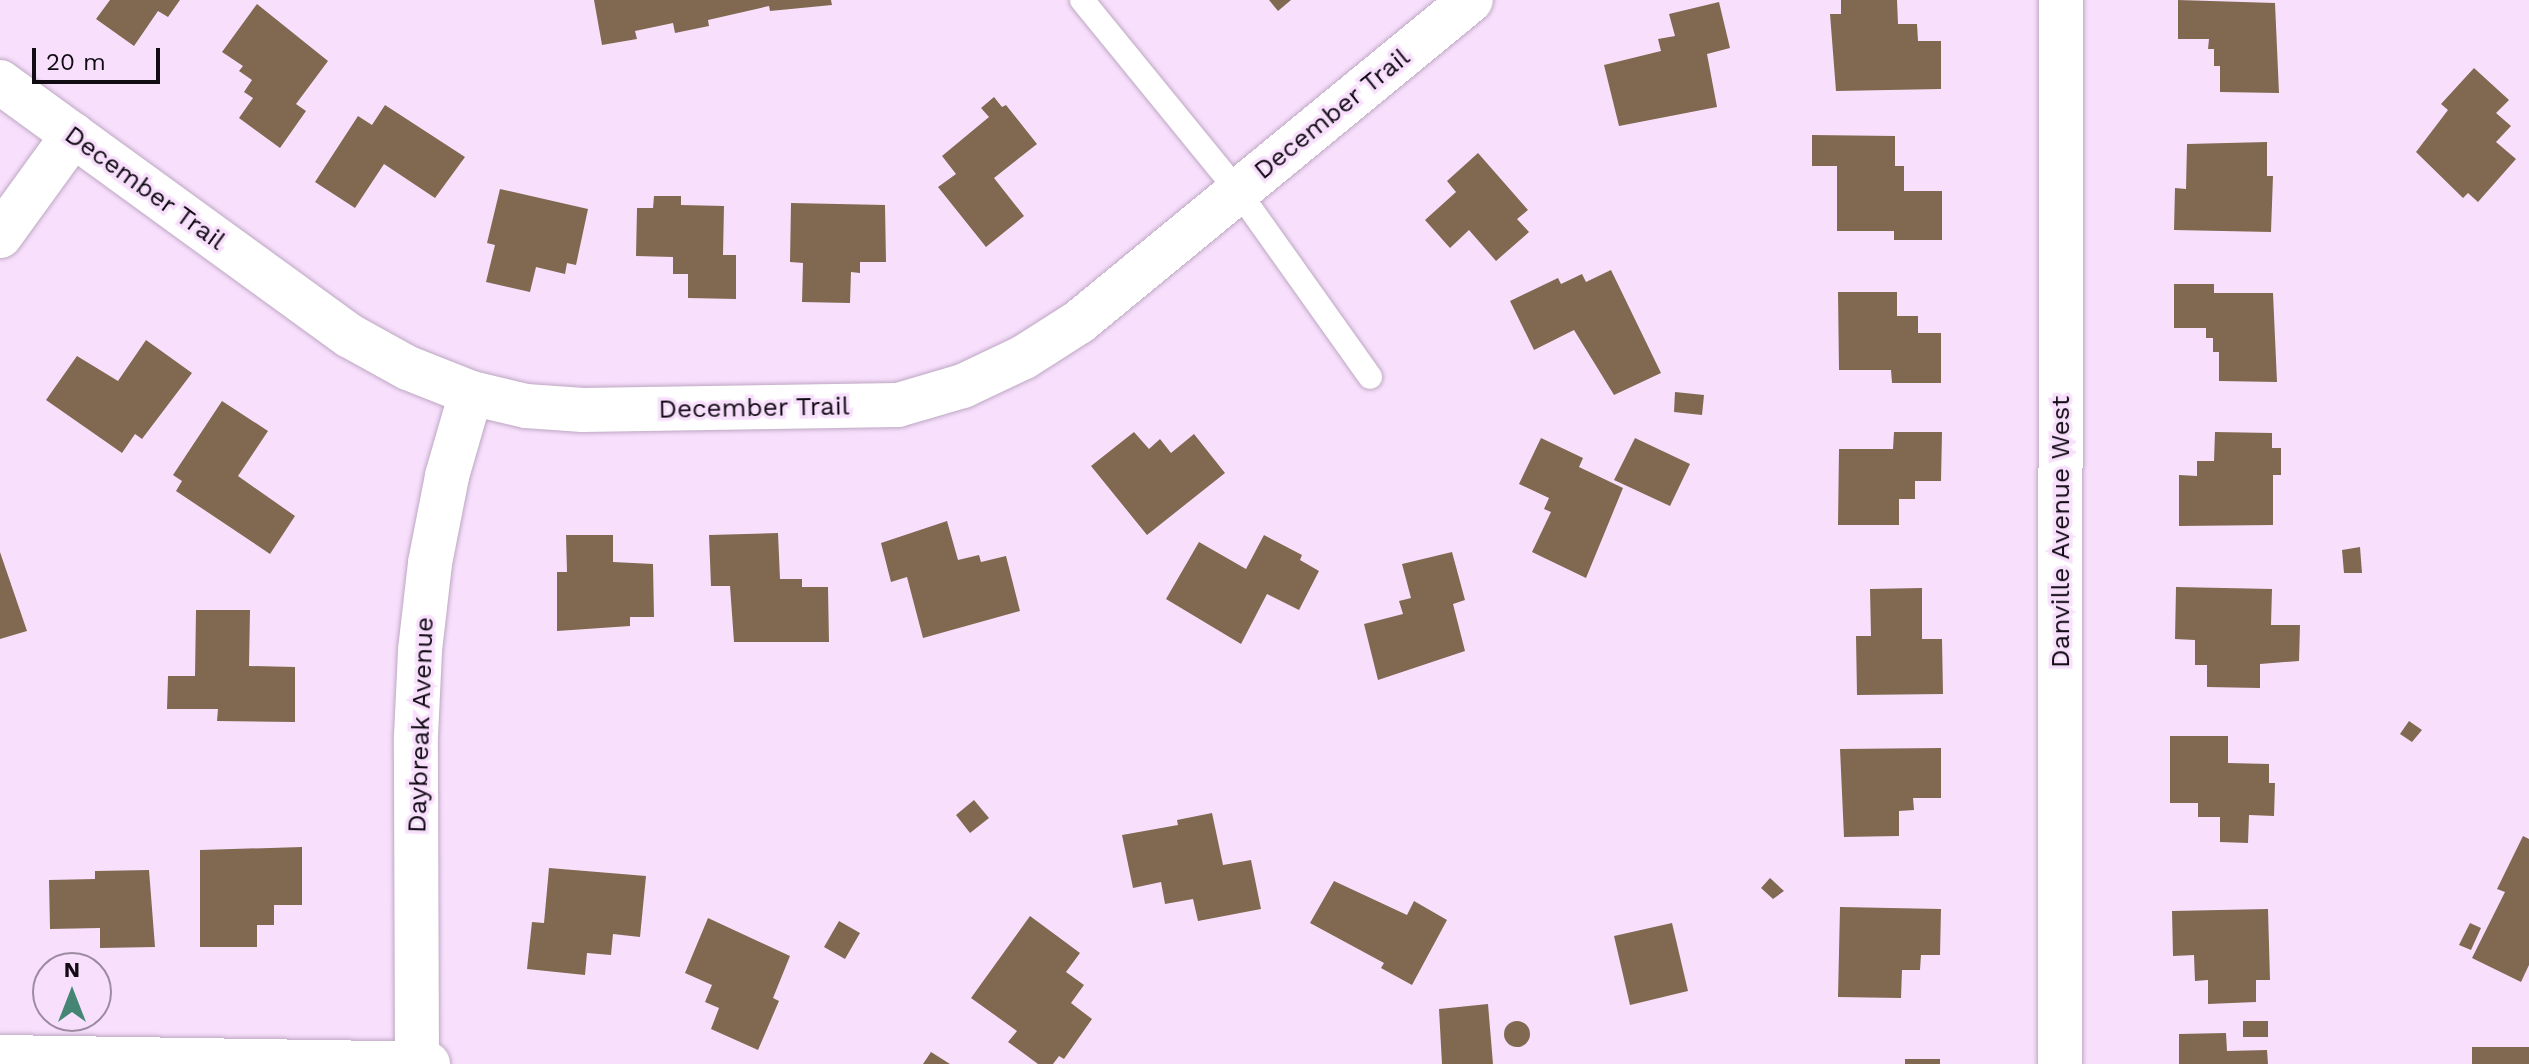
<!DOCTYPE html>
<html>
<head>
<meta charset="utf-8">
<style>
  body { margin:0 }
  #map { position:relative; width:2529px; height:1064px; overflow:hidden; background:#f8e0fd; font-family:"Work Sans",sans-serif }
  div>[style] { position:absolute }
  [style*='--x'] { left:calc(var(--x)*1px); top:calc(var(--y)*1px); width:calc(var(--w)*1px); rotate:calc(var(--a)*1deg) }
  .building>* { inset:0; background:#806950 }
  .round { border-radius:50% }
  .roads { filter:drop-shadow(0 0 2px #bda7c2) drop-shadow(0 0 2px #bda7c2) }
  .service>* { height:24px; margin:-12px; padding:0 12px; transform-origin:12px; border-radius:12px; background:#fff }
  .minor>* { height:44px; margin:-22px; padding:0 22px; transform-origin:22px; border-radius:22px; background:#fff }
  span { translate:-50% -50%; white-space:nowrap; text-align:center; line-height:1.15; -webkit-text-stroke:7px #f8e0fd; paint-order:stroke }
  .street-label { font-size:26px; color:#120b14 }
  .north { position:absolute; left:32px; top:952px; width:80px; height:80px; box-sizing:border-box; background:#f8e0fd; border:2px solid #9c8ba0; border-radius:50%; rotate:0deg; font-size:22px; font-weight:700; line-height:32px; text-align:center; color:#120b14 }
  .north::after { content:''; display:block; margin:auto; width:28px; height:36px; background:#448574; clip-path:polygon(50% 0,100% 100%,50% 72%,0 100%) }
  .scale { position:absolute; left:32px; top:48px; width:128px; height:36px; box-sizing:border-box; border:4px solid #120b14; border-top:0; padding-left:10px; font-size:24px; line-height:28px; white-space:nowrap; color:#120b14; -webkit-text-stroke:6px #f8e0fd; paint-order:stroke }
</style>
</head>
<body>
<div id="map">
  <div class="building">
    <div style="clip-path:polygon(110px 0,180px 0,168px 17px,158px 11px,134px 46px,96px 19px)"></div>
    <div style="clip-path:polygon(594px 0,831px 0,832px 5px,770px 11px,769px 6px,708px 20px,709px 26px,675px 33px,673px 23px,635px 31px,637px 39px,602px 45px)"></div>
    <div style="clip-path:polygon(1269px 0,1291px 0,1278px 11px)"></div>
    <div style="clip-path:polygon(1841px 0,1897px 0,1898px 24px,1917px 24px,1918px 41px,1941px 41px,1941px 89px,1836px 91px,1830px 14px,1841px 14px)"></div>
    <div style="clip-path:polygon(2178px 0,2275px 3px,2279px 93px,2220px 92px,2220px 66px,2214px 66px,2214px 49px,2208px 49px,2209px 39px,2178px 39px)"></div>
    <div style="clip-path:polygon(1719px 2px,1730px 48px,1707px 54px,1717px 107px,1619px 126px,1604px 65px,1661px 51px,1658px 39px,1675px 36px,1669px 14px)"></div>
    <div style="clip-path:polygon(257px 4px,328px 61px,296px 104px,306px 111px,280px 148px,239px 118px,253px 98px,244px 92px,252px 80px,239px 71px,243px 66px,222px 52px)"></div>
    <div style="clip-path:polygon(2474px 68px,2509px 100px,2496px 113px,2511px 126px,2496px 142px,2516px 159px,2478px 202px,2468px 193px,2463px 198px,2416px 152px,2448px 110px,2441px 104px)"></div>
    <div style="clip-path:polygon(994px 97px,1002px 107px,1006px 105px,1037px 144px,994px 178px,1024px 216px,986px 247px,938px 187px,956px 174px,942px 156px,989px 117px,981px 108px)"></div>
    <div style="clip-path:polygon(385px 105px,465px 157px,435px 198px,384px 164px,355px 208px,315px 182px,358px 116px,372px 125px)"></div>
    <div style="clip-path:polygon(1812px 135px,1895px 136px,1895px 166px,1904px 166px,1904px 191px,1942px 191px,1942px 240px,1894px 240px,1894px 231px,1837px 231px,1837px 166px,1812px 166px)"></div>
    <div style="clip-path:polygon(2267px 142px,2267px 176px,2273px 176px,2271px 232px,2174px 230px,2175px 188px,2186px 189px,2187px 144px)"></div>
    <div style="clip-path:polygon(1478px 153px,1528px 210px,1517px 219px,1529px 232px,1496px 261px,1469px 230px,1450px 248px,1425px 220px,1456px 192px,1447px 181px)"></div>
    <div style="clip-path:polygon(500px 189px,588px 209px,576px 265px,567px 263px,565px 274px,536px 267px,530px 292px,486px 282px,495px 245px,487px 243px)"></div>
    <div style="clip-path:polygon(654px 196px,681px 196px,681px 205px,724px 206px,723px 255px,736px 255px,736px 299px,688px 298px,688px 274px,673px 274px,673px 257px,636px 256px,637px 208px,653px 208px)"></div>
    <div style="clip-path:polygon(791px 203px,885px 205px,886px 262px,860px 262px,860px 273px,851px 272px,850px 303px,802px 302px,803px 263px,790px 262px)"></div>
    <div style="clip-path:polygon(1611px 270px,1661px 373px,1614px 395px,1574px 330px,1534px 350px,1510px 301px,1558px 278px,1561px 284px,1582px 274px,1586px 282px)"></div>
    <div style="clip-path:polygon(2174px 284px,2214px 284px,2214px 293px,2273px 293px,2277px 382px,2219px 381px,2219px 352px,2213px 352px,2213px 338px,2206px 338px,2206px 328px,2174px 328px)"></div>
    <div style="clip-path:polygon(1838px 292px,1897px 292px,1897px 316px,1918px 316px,1918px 333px,1941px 333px,1941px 383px,1892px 383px,1891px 370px,1839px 370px)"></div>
    <div style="clip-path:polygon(146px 340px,192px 373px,142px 439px,135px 434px,122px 453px,46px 400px,77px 356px,118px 381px)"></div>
    <div style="clip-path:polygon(1675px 392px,1704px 395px,1702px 415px,1674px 412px)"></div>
    <div style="clip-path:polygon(222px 401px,268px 431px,238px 476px,295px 516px,270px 554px,176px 491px,182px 481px,173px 475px)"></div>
    <div style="clip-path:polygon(1134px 432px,1149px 449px,1160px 439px,1171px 453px,1194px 434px,1225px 473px,1147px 535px,1091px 466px)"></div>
    <div style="clip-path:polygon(1894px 432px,1942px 432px,1941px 481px,1915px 481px,1915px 499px,1899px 499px,1899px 525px,1838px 525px,1839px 449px,1893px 449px)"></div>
    <div style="clip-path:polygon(2215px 432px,2272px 433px,2272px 448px,2281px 448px,2281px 475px,2273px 475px,2273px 525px,2179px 526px,2179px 475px,2197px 476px,2197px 461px,2214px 461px)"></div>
    <div style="clip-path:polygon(1541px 438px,1583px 458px,1579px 467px,1623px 488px,1586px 578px,1532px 552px,1551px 512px,1544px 509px,1549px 498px,1519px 484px)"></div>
    <div style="clip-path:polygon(1635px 438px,1690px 464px,1670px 506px,1614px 480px)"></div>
    <div style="clip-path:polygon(947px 521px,958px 560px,979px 555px,981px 562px,1006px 556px,1020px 611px,923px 638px,907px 577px,891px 582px,881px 543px)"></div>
    <div style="clip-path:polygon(778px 533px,780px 579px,802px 579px,802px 587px,828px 587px,829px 642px,734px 642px,730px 586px,711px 586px,709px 535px)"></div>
    <div style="clip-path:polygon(566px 535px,613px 535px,613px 562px,653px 564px,654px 617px,630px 617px,630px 626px,557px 631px,557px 572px,567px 572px)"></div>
    <div style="clip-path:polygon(1264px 535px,1302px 555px,1300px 560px,1319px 571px,1299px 610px,1267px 594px,1241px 644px,1166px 599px,1199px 542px,1246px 569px)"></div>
    <div style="clip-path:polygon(2360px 547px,2362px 573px,2344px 573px,2342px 550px)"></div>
    <div style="clip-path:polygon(0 552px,27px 631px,0 639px)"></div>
    <div style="clip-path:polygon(1452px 552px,1465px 600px,1453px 604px,1465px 651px,1378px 680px,1364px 624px,1403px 614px,1399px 601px,1411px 598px,1402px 564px)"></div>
    <div style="clip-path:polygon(2176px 587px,2272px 589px,2271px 625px,2300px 625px,2299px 661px,2260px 664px,2260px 688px,2207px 687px,2207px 665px,2195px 665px,2195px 640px,2175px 639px)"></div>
    <div style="clip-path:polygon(1922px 588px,1922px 639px,1942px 639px,1943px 694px,1857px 695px,1856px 636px,1871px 636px,1870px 589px)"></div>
    <div style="clip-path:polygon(196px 610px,250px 610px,249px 666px,295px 667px,295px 722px,217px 721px,218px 709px,167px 709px,168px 676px,195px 676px)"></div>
    <div style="clip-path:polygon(2409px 721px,2422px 730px,2412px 742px,2400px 734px)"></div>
    <div style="clip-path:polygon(2170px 736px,2228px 736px,2228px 763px,2269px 764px,2269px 783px,2275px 783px,2274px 816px,2249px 815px,2248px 843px,2220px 842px,2220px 817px,2198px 817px,2198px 803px,2170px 803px)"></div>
    <div style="clip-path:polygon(1941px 748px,1941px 798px,1913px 798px,1914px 810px,1899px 811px,1899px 836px,1844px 837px,1840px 749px)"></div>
    <div style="clip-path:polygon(974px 800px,989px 818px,970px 833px,956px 815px)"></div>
    <div style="clip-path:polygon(1212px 813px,1223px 865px,1251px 860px,1261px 909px,1198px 921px,1193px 899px,1165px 904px,1161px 882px,1133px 888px,1122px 835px,1178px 825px,1177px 820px)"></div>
    <div style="clip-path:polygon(2523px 836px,2529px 839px,2529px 965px,2521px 982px,2472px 958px,2505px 892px,2497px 889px)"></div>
    <div style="clip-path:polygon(302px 847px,302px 905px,274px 905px,274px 925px,257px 925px,257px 947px,200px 947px,200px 850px)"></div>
    <div style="clip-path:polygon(549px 868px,646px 876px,640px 937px,613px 934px,611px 955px,587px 953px,585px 975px,527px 969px,532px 922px,544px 923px)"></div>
    <div style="clip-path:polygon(149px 870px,155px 947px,100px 948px,100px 928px,50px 929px,49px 880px,95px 879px,95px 871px)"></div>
    <div style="clip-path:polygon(1770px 878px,1784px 891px,1773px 899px,1761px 888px)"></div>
    <div style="clip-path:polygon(1334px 881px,1407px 915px,1414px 901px,1447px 920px,1412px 985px,1381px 968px,1384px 963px,1310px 923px)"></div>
    <div style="clip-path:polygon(1840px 907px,1941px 909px,1940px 955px,1921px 955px,1920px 970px,1902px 970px,1901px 998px,1838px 997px)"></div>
    <div style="clip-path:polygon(2268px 909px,2270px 980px,2256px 980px,2256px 1002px,2208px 1004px,2208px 980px,2195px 981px,2194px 955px,2173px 956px,2172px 911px)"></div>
    <div style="clip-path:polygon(1030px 916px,1080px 953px,1066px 972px,1084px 985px,1071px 1003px,1092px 1019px,1064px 1059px,1059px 1056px,1053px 1064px,1038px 1064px,1008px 1042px,1017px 1031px,971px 998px)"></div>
    <div style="clip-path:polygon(708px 918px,790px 956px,773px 998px,779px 1001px,758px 1050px,711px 1029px,719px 1008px,705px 1002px,712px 985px,685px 973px)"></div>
    <div style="clip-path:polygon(839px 921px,860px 933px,845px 959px,824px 947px)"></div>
    <div style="clip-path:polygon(1672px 923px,1688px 991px,1630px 1005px,1614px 936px)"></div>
    <div style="clip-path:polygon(2470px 923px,2481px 928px,2471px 950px,2459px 945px)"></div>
    <div style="clip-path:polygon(1488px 1004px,1493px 1064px,1442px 1064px,1439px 1009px)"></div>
    <div style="clip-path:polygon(2243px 1021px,2268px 1021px,2268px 1037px,2243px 1037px)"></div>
    <div class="round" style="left:1504px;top:1021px;width:26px;height:26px"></div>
    <div style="clip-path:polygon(2226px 1033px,2227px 1051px,2267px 1050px,2268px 1064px,2179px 1064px,2179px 1034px)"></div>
    <div style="clip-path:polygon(2472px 1047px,2529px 1047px,2529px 1064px,2472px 1064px)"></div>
    <div style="clip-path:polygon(931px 1052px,950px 1064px,923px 1064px)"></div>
    <div style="clip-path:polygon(1905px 1059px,1940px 1059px,1940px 1064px,1905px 1064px)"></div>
  </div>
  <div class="roads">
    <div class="service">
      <div style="--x:1082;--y:0;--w:247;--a:50.8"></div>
      <div style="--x:1238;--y:191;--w:228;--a:54.6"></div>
    </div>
    <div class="minor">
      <div style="--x:0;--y:82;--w:432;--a:36"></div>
      <div style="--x:350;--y:336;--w:66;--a:28.9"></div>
      <div style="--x:408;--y:368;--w:68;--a:21.6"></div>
      <div style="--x:471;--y:393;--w:57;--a:13.3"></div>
      <div style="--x:526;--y:406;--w:57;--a:4"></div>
      <div style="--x:583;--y:410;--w:315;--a:-0.9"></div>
      <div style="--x:898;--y:405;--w:68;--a:-16.3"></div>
      <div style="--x:963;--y:386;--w:68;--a:-25.4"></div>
      <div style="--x:1024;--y:357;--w:65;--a:-32.5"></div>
      <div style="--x:1079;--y:322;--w:507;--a:-39.4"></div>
      <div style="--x:0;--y:236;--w:125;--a:-54.1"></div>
      <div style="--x:0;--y:1057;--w:428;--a:0.9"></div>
      <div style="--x:417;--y:1062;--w:326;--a:-90.2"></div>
      <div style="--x:416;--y:736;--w:86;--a:-87.3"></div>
      <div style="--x:420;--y:650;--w:88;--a:-83.4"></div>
      <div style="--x:430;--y:563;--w:89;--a:-78.9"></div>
      <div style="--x:447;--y:476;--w:86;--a:-73.9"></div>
      <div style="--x:2060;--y:1064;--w:1064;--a:-89.95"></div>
    </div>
  </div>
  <div class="street-label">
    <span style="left:1332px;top:114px;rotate:-39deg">December Trail</span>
    <span style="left:145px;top:188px;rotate:36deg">December Trail</span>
    <span style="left:754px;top:408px;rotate:-1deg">December Trail</span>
    <span style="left:2061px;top:532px;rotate:-90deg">Danville Avenue West</span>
    <span style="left:421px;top:725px;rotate:-88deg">Daybreak Avenue</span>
  </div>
  <div class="north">N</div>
  <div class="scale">20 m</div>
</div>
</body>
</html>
